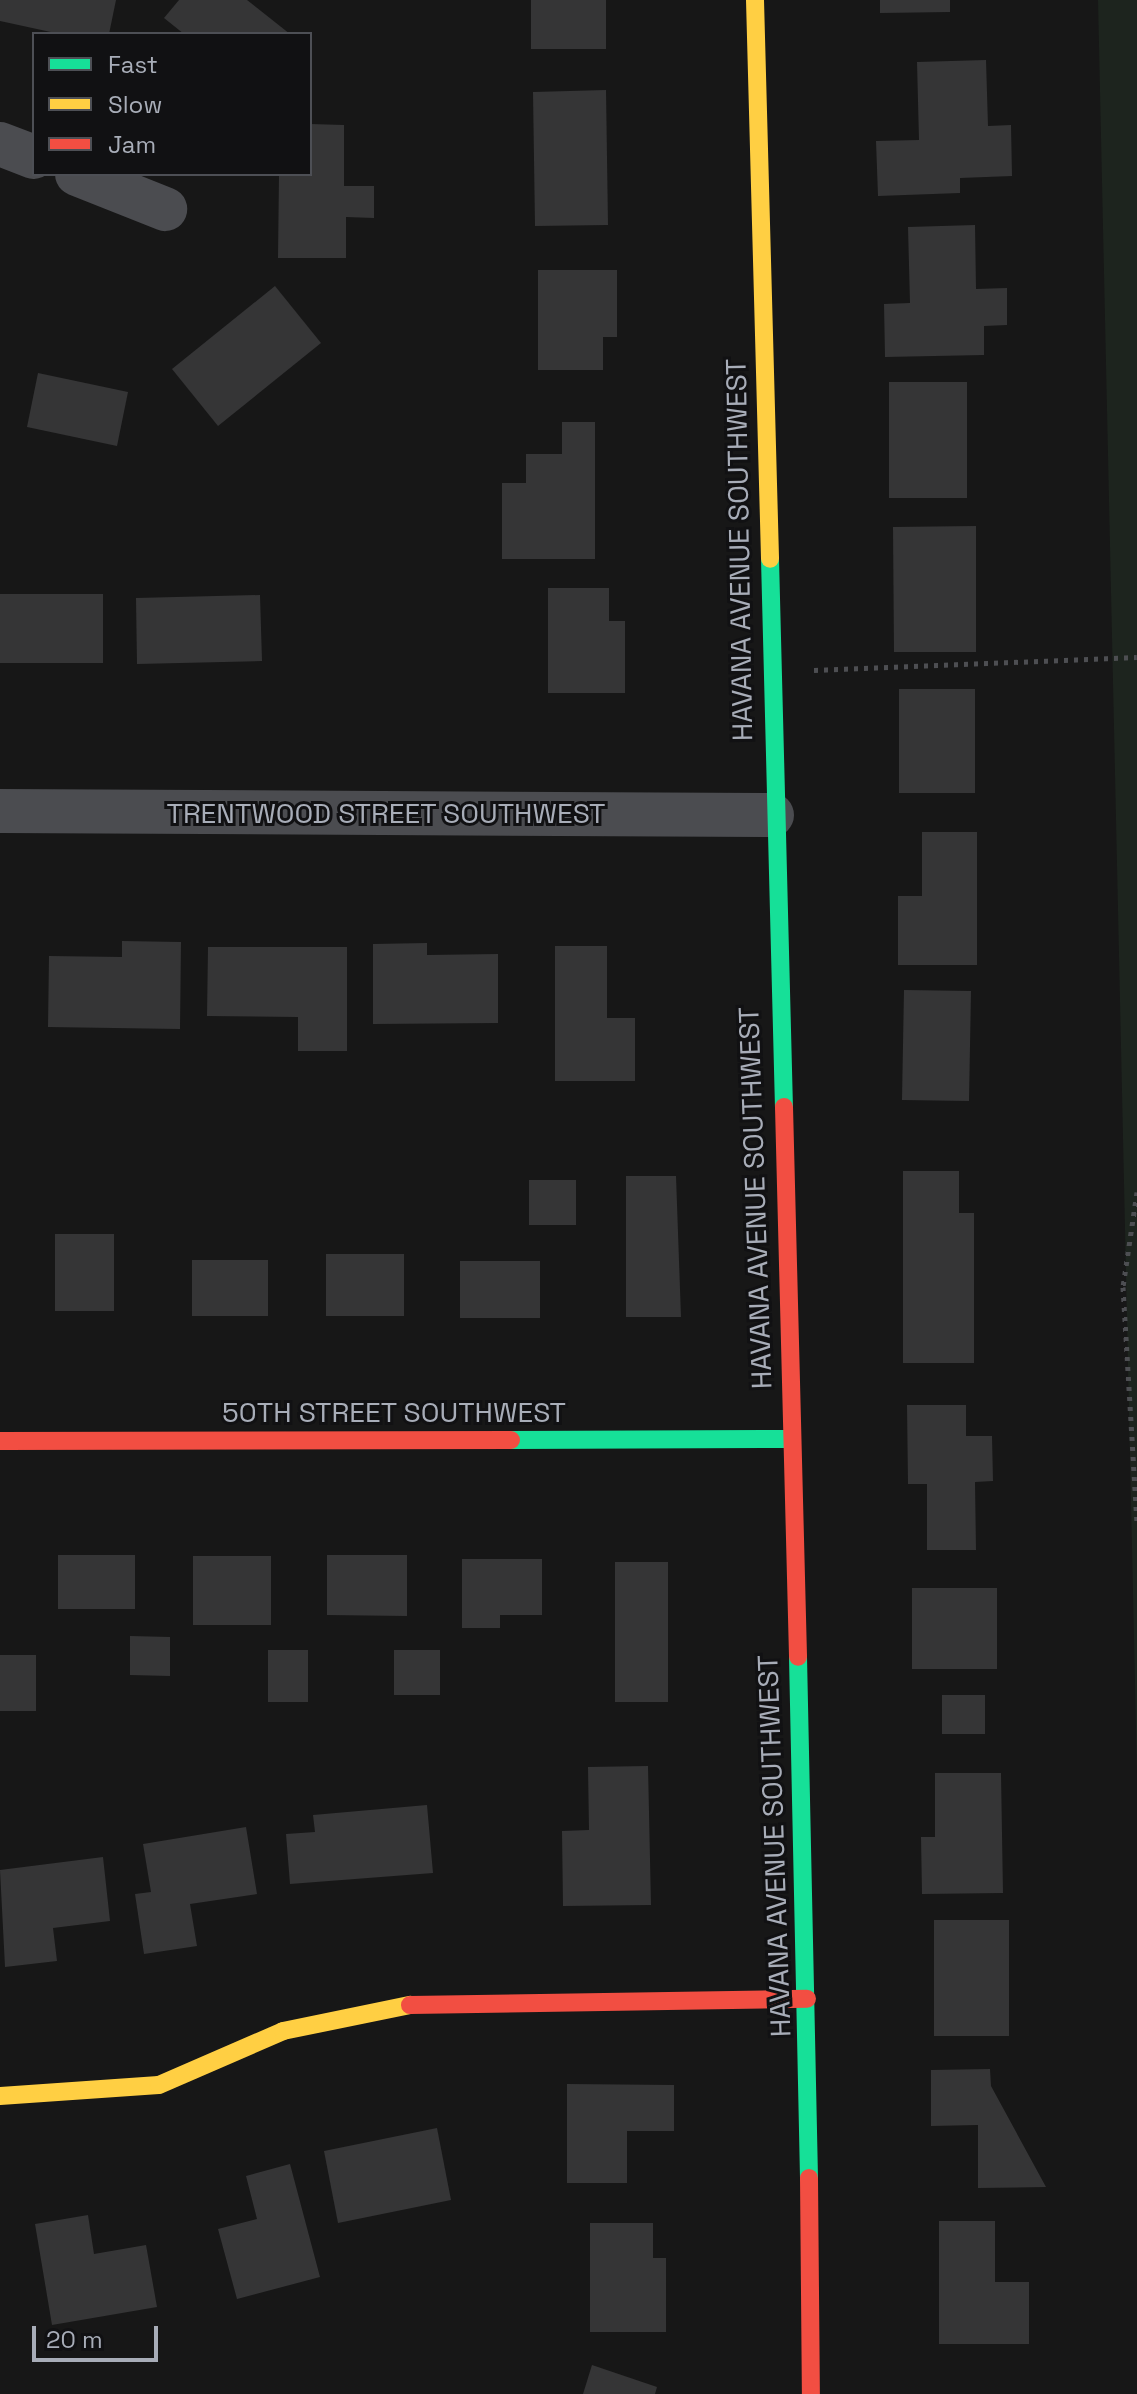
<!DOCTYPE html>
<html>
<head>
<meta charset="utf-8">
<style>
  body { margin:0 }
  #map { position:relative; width:1137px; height:2394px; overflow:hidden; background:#171717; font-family:"Space Grotesk",sans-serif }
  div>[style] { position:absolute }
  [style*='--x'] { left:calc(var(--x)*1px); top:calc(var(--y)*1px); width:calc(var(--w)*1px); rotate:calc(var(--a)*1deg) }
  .green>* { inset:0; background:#1d241e }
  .building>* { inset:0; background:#353536 }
  .path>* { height:5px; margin-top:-2.5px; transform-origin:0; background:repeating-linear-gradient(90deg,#4d4e52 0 4px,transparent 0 10px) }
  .street>* { height:44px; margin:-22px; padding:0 22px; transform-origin:22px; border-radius:22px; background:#4b4c50 }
  .fast>* { height:18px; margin:-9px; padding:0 9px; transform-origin:9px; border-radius:9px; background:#16e098 }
  .slow>* { height:18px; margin:-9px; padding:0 9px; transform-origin:9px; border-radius:9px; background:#ffcf43 }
  .jam>* { height:18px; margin:-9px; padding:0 9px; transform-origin:9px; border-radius:9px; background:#f24e42 }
  span { translate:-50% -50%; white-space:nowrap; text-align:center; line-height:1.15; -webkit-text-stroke:6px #111113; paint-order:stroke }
  .street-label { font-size:28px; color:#a8adb8 }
  .legend { position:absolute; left:32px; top:32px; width:280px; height:144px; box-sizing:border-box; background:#111113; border:2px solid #4d4f55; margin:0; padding:10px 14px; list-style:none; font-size:24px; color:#a8adb8 }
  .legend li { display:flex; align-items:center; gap:16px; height:40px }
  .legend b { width:40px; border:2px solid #4d4f55 }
  .scale { position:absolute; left:32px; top:2326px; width:126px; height:36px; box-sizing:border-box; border:4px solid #a8adb8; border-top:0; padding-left:10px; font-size:24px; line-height:28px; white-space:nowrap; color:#a8adb8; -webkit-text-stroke:6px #111113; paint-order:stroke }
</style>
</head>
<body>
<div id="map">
  <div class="green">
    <div style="clip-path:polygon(1098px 0,1137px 0,1137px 1775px)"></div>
  </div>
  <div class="building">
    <div style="clip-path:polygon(0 0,116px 0,109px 34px,60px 34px,0 21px)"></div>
    <div style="clip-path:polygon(179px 0,247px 0,290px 34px,184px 34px,164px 18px)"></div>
    <div style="clip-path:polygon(531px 0,606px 0,606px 49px,531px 49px)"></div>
    <div style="clip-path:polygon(880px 0,950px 0,950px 12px,880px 13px)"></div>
    <div style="clip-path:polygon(986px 60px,988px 126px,1011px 125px,1012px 176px,960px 178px,960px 193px,878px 196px,876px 141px,919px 140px,917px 62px)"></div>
    <div style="clip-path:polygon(606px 90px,608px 225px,535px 226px,533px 92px)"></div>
    <div style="clip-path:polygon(310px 124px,344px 125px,344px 186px,374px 186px,374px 218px,346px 217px,346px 258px,278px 258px,279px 174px,310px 174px)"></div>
    <div style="clip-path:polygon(975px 225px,976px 289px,1007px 288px,1007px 325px,984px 326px,984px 355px,885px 357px,884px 304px,910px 303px,908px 227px)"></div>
    <div style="clip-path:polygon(538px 270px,617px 270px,617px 337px,603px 337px,603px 370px,538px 370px)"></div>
    <div style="clip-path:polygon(275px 286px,321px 343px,218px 426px,172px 369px)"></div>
    <div style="clip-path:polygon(38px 373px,128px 392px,117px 446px,27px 427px)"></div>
    <div style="clip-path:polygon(889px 382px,967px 382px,967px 498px,889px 498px)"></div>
    <div style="clip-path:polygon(562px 422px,595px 422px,595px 559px,502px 559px,502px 483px,526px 483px,526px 454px,562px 454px)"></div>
    <div style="clip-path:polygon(976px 526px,976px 652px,894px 652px,893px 527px)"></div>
    <div style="clip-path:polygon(548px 588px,609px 588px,609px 621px,625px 621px,625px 693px,548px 693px)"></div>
    <div style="clip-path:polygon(0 594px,103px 594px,103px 663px,0 663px)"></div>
    <div style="clip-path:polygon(260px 595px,262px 661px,137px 664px,136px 598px)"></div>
    <div style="clip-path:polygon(899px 689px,975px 689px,975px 793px,899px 793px)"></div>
    <div style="clip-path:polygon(922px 832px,977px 832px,977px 965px,898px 965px,898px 896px,922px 896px)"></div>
    <div style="clip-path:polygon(122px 941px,181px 942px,180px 1029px,48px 1027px,49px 956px,122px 957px)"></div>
    <div style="clip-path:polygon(427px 943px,427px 955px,498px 954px,498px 1023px,373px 1024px,373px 944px)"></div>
    <div style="clip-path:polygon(555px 946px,607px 946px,607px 1018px,635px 1018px,635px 1081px,555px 1081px)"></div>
    <div style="clip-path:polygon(208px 947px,347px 947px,347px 1051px,298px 1051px,298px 1017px,207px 1016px)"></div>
    <div style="clip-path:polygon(904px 990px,971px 991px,969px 1101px,902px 1100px)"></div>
    <div style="clip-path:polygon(903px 1171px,959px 1171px,959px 1213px,974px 1213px,974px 1363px,903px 1363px)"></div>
    <div style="clip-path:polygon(626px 1176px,676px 1176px,681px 1317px,626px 1317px)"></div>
    <div style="clip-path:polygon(529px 1180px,576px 1180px,576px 1225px,529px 1225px)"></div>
    <div style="clip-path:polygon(55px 1234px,114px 1234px,114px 1311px,55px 1311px)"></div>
    <div style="clip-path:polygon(326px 1254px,404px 1254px,404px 1316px,326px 1316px)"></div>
    <div style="clip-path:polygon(192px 1260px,268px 1260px,268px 1316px,192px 1316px)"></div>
    <div style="clip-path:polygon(460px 1261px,540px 1261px,540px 1318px,460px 1318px)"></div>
    <div style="clip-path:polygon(907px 1405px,966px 1405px,966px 1436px,992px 1436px,993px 1481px,975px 1482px,976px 1550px,927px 1550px,927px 1484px,908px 1484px)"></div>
    <div style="clip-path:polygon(58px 1555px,135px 1555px,135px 1609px,58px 1609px)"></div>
    <div style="clip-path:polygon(327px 1555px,407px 1555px,407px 1616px,327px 1615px)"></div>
    <div style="clip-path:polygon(193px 1556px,271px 1556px,271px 1625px,193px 1625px)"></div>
    <div style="clip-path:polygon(462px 1559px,542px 1559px,542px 1615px,500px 1615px,500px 1628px,462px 1628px)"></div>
    <div style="clip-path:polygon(615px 1562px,668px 1562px,668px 1702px,615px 1702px)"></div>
    <div style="clip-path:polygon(912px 1588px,997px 1588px,997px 1669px,912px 1669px)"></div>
    <div style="clip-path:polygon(130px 1636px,170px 1637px,170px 1676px,130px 1675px)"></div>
    <div style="clip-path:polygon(268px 1650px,308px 1650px,308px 1702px,268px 1702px)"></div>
    <div style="clip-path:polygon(394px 1650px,440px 1650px,440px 1695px,394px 1695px)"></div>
    <div style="clip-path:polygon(0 1655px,36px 1655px,36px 1711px,0 1711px)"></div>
    <div style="clip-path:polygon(942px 1695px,985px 1695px,985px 1734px,942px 1734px)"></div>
    <div style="clip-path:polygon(648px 1766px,651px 1905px,563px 1906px,562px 1831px,589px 1830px,588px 1767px)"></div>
    <div style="clip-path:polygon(935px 1773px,1001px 1773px,1003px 1893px,922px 1894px,921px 1837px,935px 1837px)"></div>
    <div style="clip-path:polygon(427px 1805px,433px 1873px,290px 1884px,286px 1834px,315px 1832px,313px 1815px)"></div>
    <div style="clip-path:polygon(246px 1827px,257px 1894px,190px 1904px,197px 1946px,144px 1954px,135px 1894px,151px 1892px,143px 1844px)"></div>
    <div style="clip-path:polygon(103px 1857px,110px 1921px,53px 1928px,57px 1961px,5px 1967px,0 1870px)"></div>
    <div style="clip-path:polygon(934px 1920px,1009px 1920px,1009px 2036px,934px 2036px)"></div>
    <div style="clip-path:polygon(990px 2069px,991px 2086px,1046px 2187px,978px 2188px,978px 2125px,931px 2126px,931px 2070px)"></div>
    <div style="clip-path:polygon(567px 2084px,674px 2085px,674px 2131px,627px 2131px,627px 2183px,567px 2183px)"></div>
    <div style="clip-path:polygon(437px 2128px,451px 2200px,338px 2223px,324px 2151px)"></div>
    <div style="clip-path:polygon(290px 2164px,320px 2277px,237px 2299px,218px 2229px,257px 2219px,246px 2176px)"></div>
    <div style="clip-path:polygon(88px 2215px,94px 2254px,146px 2245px,157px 2307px,52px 2325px,35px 2224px)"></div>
    <div style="clip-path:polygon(939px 2221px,995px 2221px,995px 2282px,1029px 2282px,1029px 2344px,939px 2344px)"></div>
    <div style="clip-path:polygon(590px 2223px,653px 2223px,653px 2258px,666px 2258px,666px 2332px,590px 2332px)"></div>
    <div style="clip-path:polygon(592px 2365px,657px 2387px,655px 2394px,583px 2394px)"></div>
  </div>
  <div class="path">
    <div style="--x:814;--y:670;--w:323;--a:-2.3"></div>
    <div style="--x:1137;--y:1192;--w:96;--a:98.4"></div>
    <div style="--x:1123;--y:1287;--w:238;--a:86.6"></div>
  </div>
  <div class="street">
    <div style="--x:0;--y:144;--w:36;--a:21"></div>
    <div style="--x:77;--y:174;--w:95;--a:21.7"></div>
    <div style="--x:0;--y:811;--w:772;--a:0.3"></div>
  </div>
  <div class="fast">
    <div style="--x:770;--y:559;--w:548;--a:88.54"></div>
    <div style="--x:511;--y:1440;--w:278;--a:-0.2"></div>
    <div style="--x:798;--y:1657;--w:521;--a:88.79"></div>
  </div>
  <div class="slow">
    <div style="--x:755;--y:0;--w:559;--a:88.46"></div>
    <div style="--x:0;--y:2096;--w:159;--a:-4"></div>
    <div style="--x:159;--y:2085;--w:135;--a:-23.5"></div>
    <div style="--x:283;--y:2031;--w:130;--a:-11.6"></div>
  </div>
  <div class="jam">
    <div style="--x:784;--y:1107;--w:550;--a:88.54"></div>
    <div style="--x:0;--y:1441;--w:511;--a:-0.11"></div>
    <div style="--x:410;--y:2005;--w:397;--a:-0.9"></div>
    <div style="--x:809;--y:2178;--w:216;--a:89.5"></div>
  </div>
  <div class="street-label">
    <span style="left:739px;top:550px;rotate:-91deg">HAVANA AVENUE SOUTHWEST</span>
    <span style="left:386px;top:813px">TRENTWOOD STREET SOUTHWEST</span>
    <span style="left:755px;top:1198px;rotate:-92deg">HAVANA AVENUE SOUTHWEST</span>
    <span style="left:394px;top:1412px">50TH STREET SOUTHWEST</span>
    <span style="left:774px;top:1846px;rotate:-92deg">HAVANA AVENUE SOUTHWEST</span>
  </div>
  <ul class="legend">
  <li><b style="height:10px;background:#16e098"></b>Fast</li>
  <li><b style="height:10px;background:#ffcf43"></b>Slow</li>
  <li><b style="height:10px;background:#f24e42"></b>Jam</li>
  </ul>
  <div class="scale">20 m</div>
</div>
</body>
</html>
